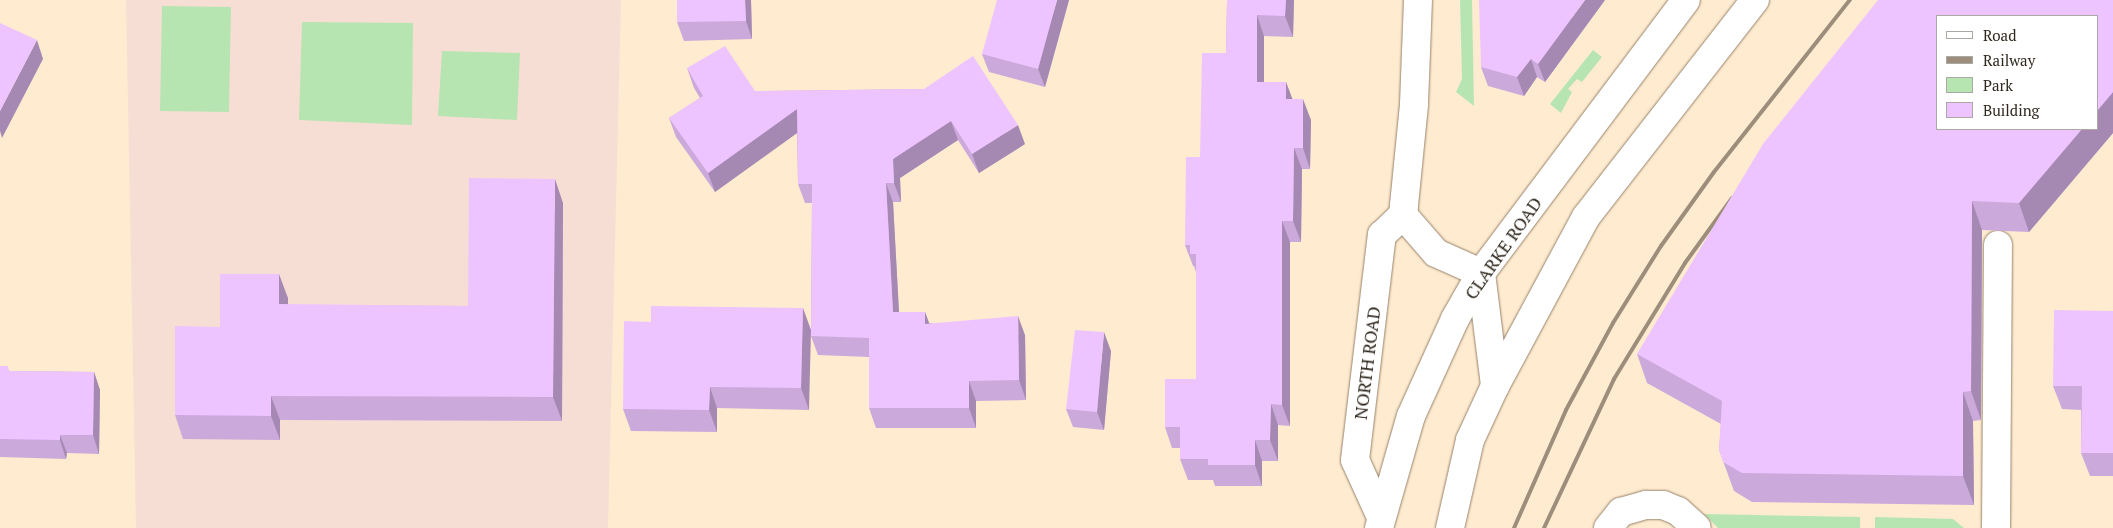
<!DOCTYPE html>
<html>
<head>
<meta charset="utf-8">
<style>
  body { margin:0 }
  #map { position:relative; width:2113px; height:528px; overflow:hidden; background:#ffebd0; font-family:"PT Serif",serif }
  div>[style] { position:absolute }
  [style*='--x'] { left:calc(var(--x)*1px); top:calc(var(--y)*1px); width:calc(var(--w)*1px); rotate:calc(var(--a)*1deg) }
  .education>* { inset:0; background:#f7ded5 }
  .green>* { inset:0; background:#b7e5b1 }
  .roads { filter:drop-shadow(0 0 1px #96836b) drop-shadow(0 0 1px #96836b) }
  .minor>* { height:28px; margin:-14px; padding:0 14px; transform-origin:14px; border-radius:14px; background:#fff }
  .major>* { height:28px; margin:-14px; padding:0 14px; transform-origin:14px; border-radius:14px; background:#fff }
  .rail>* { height:4px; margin:-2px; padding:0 2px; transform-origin:2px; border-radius:2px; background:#9c8e7b }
  .wall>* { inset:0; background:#cca9db }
  .shaded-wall>* { inset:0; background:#a689b2 }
  .building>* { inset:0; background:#edc4ff }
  span { translate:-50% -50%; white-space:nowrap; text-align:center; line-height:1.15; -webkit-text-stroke:4.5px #fff; paint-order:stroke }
  .street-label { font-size:18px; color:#2f271d }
  .legend { position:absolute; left:1936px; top:15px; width:162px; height:115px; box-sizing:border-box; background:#fff; border:1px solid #aca9a5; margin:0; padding:6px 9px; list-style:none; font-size:15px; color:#2f271d }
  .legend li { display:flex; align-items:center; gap:10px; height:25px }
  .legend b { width:25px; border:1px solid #aca9a5 }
</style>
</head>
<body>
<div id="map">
  <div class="education">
    <div style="clip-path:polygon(126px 0,621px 0,608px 528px,136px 528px)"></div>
  </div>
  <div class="green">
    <div style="clip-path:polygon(1460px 0,1472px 0,1474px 106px,1456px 92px,1462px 79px)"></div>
    <div style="clip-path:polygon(162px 6px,231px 7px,229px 112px,160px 111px)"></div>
    <div style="clip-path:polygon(302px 22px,413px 23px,412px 125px,299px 120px)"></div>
    <div style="clip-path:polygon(1593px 50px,1602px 57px,1582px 82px,1577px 79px,1568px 89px,1572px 92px,1561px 113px,1550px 104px)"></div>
    <div style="clip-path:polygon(442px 51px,520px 53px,517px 120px,438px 116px)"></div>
    <div style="clip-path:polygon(1704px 514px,1860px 517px,1860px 528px,1718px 528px)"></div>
    <div style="clip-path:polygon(1875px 517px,1953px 519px,1964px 528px,1875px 528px)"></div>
  </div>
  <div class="roads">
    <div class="minor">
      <div style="--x:1403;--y:215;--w:50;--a:49"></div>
      <div style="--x:1436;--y:253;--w:49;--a:24"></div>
      <div style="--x:1481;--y:273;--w:114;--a:82.9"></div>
      <div style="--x:1380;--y:515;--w:60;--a:-114.4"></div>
      <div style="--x:1355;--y:460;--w:227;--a:-83.2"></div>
      <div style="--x:1382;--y:235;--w:29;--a:-44"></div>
      <div style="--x:1403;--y:215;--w:10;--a:-84"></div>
      <div style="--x:1404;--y:205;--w:101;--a:-84.3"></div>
      <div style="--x:1414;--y:104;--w:104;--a:-87.8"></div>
      <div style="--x:1608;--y:528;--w:21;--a:-51"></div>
      <div style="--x:1621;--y:512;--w:26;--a:-16"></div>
      <div style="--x:1646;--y:505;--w:17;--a:0"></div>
      <div style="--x:1663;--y:505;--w:16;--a:22"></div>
      <div style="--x:1678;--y:511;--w:25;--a:42"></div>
      <div style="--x:1996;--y:528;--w:283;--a:-89.6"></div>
    </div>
    <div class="major">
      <div style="--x:1379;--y:528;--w:116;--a:-74.1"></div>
      <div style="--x:1411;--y:416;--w:107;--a:-65.6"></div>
      <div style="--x:1455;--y:319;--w:53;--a:-60.5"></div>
      <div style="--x:1481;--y:273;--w:341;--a:-53.1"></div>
      <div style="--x:1450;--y:528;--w:90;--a:-77.2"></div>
      <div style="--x:1470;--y:440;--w:60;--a:-65.2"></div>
      <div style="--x:1495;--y:386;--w:192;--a:-61.7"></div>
      <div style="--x:1586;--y:217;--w:275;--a:-52.1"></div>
    </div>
  </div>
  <div class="rail">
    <div style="--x:1514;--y:528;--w:129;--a:-66.2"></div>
    <div style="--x:1566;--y:410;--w:99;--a:-61.6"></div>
    <div style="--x:1613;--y:323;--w:91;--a:-58.1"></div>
    <div style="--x:1661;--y:246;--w:91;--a:-54.4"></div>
    <div style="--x:1714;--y:172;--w:219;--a:-51.7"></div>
    <div style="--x:1544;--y:528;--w:165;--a:-64.8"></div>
    <div style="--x:1614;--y:379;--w:136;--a:-58.5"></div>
    <div style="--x:1685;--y:263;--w:80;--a:-54.1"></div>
  </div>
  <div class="wall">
    <div style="clip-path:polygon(751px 0,752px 39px,684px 41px,677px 22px)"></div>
    <div style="clip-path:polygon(1069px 0,1045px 87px,989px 72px,982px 54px)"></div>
    <div style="clip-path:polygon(1227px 0,1294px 0,1293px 37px,1264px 36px,1264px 82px,1286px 82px,1292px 99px,1311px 120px,1310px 169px,1302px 169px,1301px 242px,1290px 242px,1290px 426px,1278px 425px,1278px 461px,1262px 461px,1262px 486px,1215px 486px,1213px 480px,1188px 480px,1180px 459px,1180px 448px,1172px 448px,1165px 427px,1196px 379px,1196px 272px,1194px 266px,1193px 266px,1185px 245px,1200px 157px,1226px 53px)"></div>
    <div style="clip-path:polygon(1605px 0,1545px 82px,1537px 77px,1524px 96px,1488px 86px,1481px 67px)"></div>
    <div style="clip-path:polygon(2113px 0,2113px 133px,2029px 232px,1982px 230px,1981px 420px,1973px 421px,1974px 505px,1752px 502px,1734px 491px,1719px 450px,1721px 424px,1647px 383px,1637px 354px)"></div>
    <div style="clip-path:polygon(687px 68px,755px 91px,924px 89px,1025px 144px,979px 173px,958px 140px,900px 178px,901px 202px,893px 202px,899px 312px,925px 312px,929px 323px,1025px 335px,1026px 400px,976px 401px,976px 428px,876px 428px,869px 408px,869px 357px,818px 355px,811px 336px,812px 203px,805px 203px,798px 184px,797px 133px,715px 192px,676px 137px,669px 118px,700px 98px,694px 88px)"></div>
    <div style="clip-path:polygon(563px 203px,562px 421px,280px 420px,280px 440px,183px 439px,175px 415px,220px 327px,288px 298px,288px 305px,468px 306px)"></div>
    <div style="clip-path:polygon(803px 308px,809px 410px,717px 408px,717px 432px,631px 431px,623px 409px,651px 322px)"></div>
    <div style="clip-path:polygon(2113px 311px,2113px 476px,2090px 476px,2081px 453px,2081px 410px,2062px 409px,2053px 386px)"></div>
    <div style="clip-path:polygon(1111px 351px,1104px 430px,1073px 427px,1066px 409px)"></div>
    <div style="clip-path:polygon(0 366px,10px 371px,94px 372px,100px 390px,99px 454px,67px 453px,66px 459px,0 457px)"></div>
  </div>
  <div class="shaded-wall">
    <div style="clip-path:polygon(745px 0,751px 0,752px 39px,746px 21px)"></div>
    <div style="clip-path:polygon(1057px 0,1069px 0,1045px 87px,1038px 69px)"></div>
    <div style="clip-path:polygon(1286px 0,1294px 0,1293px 37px,1285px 16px)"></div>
    <div style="clip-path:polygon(1585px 0,1605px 0,1545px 82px,1538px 64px)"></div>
    <div style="clip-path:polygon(1257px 15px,1264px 36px,1264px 103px,1257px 82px)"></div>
    <div style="clip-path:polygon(37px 40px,43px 59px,2px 138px,0 131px,0 111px)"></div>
    <div style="clip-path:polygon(1531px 59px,1537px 77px,1524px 96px,1517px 77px)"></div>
    <div style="clip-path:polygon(1286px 82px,1294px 103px,1286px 99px)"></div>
    <div style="clip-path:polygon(2113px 92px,2113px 133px,2029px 232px,2019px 203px,2082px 129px,2097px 129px,2097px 111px)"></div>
    <div style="clip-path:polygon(1303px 99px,1311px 120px,1310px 169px,1303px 148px)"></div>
    <div style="clip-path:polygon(797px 109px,804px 128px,715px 192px,708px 173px)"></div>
    <div style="clip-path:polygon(951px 121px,958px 140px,900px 178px,901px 202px,894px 183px,893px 159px)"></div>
    <div style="clip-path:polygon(1018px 125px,1025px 144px,979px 173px,972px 154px)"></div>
    <div style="clip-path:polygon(1294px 148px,1302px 169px,1301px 242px,1293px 221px)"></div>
    <div style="clip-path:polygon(555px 179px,563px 203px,562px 421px,553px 397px)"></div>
    <div style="clip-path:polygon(886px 183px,893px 202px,900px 331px,893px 312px)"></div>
    <div style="clip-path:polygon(1972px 201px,1982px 230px,1981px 420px,1971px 391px)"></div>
    <div style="clip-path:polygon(1282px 221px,1290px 242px,1290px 426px,1282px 405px)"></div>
    <div style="clip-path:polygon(279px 274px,288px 298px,288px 328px,279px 304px)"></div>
    <div style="clip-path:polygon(803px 308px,811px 330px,809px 410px,801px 388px)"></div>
    <div style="clip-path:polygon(925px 312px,932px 331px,925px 324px)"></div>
    <div style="clip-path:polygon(1018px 316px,1025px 335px,1026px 400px,1019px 380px)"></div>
    <div style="clip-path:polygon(1104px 332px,1111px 351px,1104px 430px,1097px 412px)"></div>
    <div style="clip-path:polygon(94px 372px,100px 390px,99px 454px,93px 435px)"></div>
    <div style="clip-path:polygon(969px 381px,976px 401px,976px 428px,969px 408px)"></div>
    <div style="clip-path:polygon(710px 387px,717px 408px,717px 432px,709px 410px)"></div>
    <div style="clip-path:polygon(1963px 392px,1973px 421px,1974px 505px,1963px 476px)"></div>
    <div style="clip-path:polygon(271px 396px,280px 420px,280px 440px,271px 416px)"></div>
    <div style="clip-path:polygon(1271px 404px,1278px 425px,1278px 461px,1270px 440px)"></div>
    <div style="clip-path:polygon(60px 435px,67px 453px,66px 459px,60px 440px)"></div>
    <div style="clip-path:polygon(1255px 440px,1262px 461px,1262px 486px,1255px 465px)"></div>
  </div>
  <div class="building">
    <div style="clip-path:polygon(677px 0,745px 0,746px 21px,677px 22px)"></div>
    <div style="clip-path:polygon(997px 0,1057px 0,1038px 69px,982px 54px)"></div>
    <div style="clip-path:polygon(1227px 0,1286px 0,1285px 16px,1257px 15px,1257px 82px,1286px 82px,1286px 99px,1303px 99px,1303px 148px,1294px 148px,1293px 221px,1282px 221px,1282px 405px,1271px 404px,1270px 440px,1255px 440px,1255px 465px,1208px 465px,1208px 459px,1180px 459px,1180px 427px,1165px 427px,1165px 379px,1196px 379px,1196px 254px,1190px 254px,1190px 245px,1185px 245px,1186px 157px,1200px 157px,1202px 53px,1226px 53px)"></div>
    <div style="clip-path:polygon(1479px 0,1585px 0,1538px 64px,1531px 59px,1517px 77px,1481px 67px)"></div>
    <div style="clip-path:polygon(1878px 0,2113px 0,2113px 92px,2097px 111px,2097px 16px,1937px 16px,1937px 129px,2082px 129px,2019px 203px,1972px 201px,1971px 391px,1963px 392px,1963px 476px,1742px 473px,1723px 462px,1719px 450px,1722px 401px,1637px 354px,1763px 144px)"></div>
    <div style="clip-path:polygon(0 23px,37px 40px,0 111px)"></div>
    <div style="clip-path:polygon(725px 46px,755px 91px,924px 89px,973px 56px,1018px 125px,972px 154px,951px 121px,893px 159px,894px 183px,886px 183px,893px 312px,925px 312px,925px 324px,1018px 316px,1019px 380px,969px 381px,969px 408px,869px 408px,869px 338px,811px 336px,812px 184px,798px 184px,797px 109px,708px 173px,669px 118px,703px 96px,687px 68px)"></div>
    <div style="clip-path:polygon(469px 178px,555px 179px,553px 397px,271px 396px,271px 416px,175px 415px,175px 326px,220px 327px,220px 274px,279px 274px,279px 304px,468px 306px)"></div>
    <div style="clip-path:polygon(651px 306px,803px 308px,801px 388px,710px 387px,709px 410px,623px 409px,624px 321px,651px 322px)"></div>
    <div style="clip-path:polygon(2054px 310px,2113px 311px,2113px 453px,2081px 453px,2082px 386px,2053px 386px)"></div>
    <div style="clip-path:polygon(1075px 330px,1104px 332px,1097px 412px,1066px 409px)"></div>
    <div style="clip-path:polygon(0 366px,8px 366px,9px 371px,94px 372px,93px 435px,60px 435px,60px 440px,0 439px)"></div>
  </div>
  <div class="street-label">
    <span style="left:1503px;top:248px;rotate:-55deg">CLARKE ROAD</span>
    <span style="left:1367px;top:363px;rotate:-83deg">NORTH ROAD</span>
  </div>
  <ul class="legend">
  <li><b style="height:6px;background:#fff"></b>Road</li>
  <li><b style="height:6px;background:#9c8e7b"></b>Railway</li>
  <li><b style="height:14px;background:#b7e5b1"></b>Park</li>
  <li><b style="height:14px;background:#edc4ff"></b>Building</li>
  </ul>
</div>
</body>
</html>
